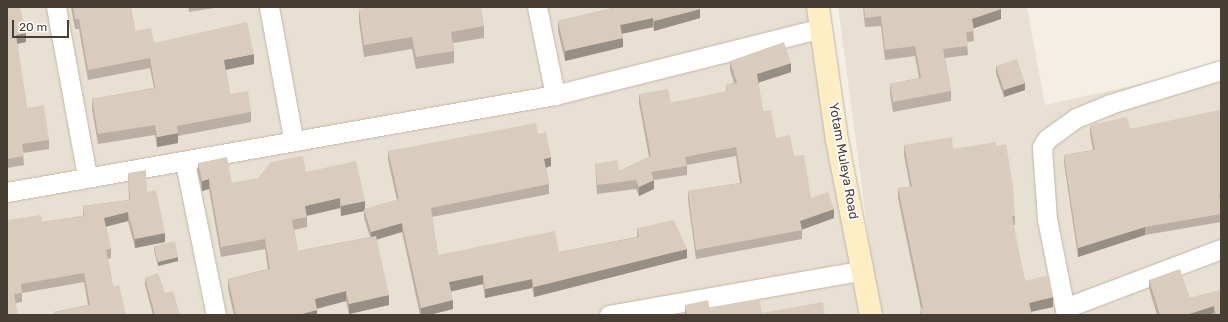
<!DOCTYPE html>
<html>
<head>
<meta charset="utf-8">
<style>
  body { margin:0 }
  #map { position:relative; width:1228px; height:322px; overflow:hidden; background:#f4eee5; font-family:Rubik,sans-serif }
  div>[style] { position:absolute }
  [style*='--x'] { left:calc(var(--x)*1px); top:calc(var(--y)*1px); width:calc(var(--w)*1px); rotate:calc(var(--a)*1deg) }
  .residential>* { inset:0; background:#e8e0d3 }
  .roads { filter:drop-shadow(0 0 1px #c0b6a7) drop-shadow(0 0 1px #c0b6a7) }
  .street>* { height:19px; margin:-9.5px; padding:0 9.5px; transform-origin:9.5px; border-radius:9.5px; background:#fff }
  .secondary>* { height:22px; margin:-11px; padding:0 11px; transform-origin:11px; border-radius:11px; background:#ffedc4 }
  .wall>* { inset:0; background:#bbafa3 }
  .shaded-wall>* { inset:0; background:#988f84 }
  .building>* { inset:0; background:#d9ccbd }
  span { translate:-50% -50%; white-space:nowrap; text-align:center; line-height:1.15; -webkit-text-stroke:3.5px #fff; paint-order:stroke }
  .street-label { font-size:13px; color:#473e34 }
  .frame { position:absolute; inset:0; border:8px solid #473e34; pointer-events:none }
  .scale { position:absolute; left:12px; top:20px; width:57px; height:18px; box-sizing:border-box; border:2px solid #473e34; border-top:0; padding-left:5px; font-size:12px; line-height:14px; white-space:nowrap; color:#473e34; -webkit-text-stroke:3px #fff; paint-order:stroke }
</style>
</head>
<body>
<div id="map">
  <div class="residential">
    <div style="clip-path:polygon(7px 7px,815px 7px,866px 315px,7px 315px)"></div>
    <div style="clip-path:polygon(838px 7px,1027px 7px,1045px 105px,1221px 66px,1221px 315px,879px 315px)"></div>
  </div>
  <div class="roads">
    <div class="street">
      <div style="--x:56;--y:7;--w:172;--a:79.6"></div>
      <div style="--x:269;--y:7;--w:133;--a:79.6"></div>
      <div style="--x:537;--y:7;--w:90;--a:78.4"></div>
      <div style="--x:185;--y:163;--w:155;--a:78.5"></div>
      <div style="--x:7;--y:192;--w:557;--a:-10.04"></div>
      <div style="--x:555;--y:95;--w:275;--a:-14.1"></div>
      <div style="--x:1065;--y:308;--w:167;--a:-20.7"></div>
      <div style="--x:609;--y:315;--w:258;--a:-10"></div>
      <div style="--x:1066;--y:315;--w:98;--a:-101.2"></div>
      <div style="--x:1047;--y:219;--w:72;--a:-94"></div>
      <div style="--x:1042;--y:147;--w:9;--a:-58"></div>
      <div style="--x:1047;--y:139;--w:36;--a:-36"></div>
      <div style="--x:1076;--y:118;--w:37;--a:-22"></div>
      <div style="--x:1110;--y:104;--w:116;--a:-17"></div>
    </div>
    <div class="secondary">
      <div style="--x:818;--y:7;--w:134;--a:81.9"></div>
      <div style="--x:837;--y:140;--w:178;--a:79"></div>
    </div>
  </div>
  <div class="wall">
    <div style="clip-path:polygon(7px 7px,26px 42px,17px 44px,27px 108px,49px 140px,49px 149px,23px 153px,24px 165px,7px 168px)"></div>
    <div style="clip-path:polygon(71px 7px,131px 7px,135px 31px,154px 43px,254px 64px,226px 70px,230px 94px,251px 112px,251px 122px,178px 136px,178px 143px,157px 147px,155px 135px,98px 144px,92px 109px,92px 99px,154px 88px,150px 68px,88px 80px,79px 29px,75px 29px)"></div>
    <div style="clip-path:polygon(188px 7px,214px 7px,214px 8px,189px 12px)"></div>
    <div style="clip-path:polygon(617px 7px,700px 18px,654px 31px,653px 27px,622px 34px,623px 47px,565px 61px,558px 31px,558px 21px)"></div>
    <div style="clip-path:polygon(863px 7px,1001px 7px,1001px 19px,973px 28px,974px 41px,967px 42px,968px 55px,945px 58px,951px 91px,951px 101px,893px 112px,890px 94px,890px 84px,919px 78px,915px 56px,885px 60px,881px 26px,865px 27px)"></div>
    <div style="clip-path:polygon(359px 9px,484px 26px,484px 38px,453px 43px,454px 51px,454px 63px,416px 69px,412px 49px,364px 57px,359px 21px)"></div>
    <div style="clip-path:polygon(730px 61px,791px 72px,758px 83px,763px 111px,776px 138px,794px 156px,811px 198px,834px 218px,802px 230px,802px 239px,696px 259px,688px 200px,688px 191px,740px 183px,736px 156px,687px 165px,687px 175px,654px 180px,654px 189px,639px 196px,636px 189px,597px 194px,595px 164px,619px 171px,649px 157px,639px 103px,639px 94px,671px 103px,726px 92px,726px 85px,734px 83px,730px 70px)"></div>
    <div style="clip-path:polygon(996px 66px,1025px 90px,1004px 97px,996px 74px)"></div>
    <div style="clip-path:polygon(1221px 118px,1221px 202px,1220px 202px,1221px 222px,1145px 235px,1078px 257px,1064px 163px,1064px 155px,1093px 150px,1090px 134px,1090px 125px,1130px 129px)"></div>
    <div style="clip-path:polygon(evenodd,538px 134px,551px 166px,546px 168px,549px 184px,549px 194px,432px 217px,438px 255px,559px 252px,637px 237px,637px 228px,687px 258px,534px 297px,532px 288px,485px 298px,483px 284px,451px 291px,453px 309px,429px 315px,420px 315px,402px 232px,376px 240px,389px 305px,349px 314px,346px 301px,317px 309px,317px 315px,234px 315px,228px 289px,228px 279px,268px 269px,265px 249px,221px 257px,209px 189px,202px 191px,198px 172px,198px 163px,232px 183px,306px 172px,365px 209px,397px 200px,388px 160px,388px 151px,538px 134px,340px 208px,341px 216px,364px 211px,364px 218px,370px 237px,298px 251px,294px 230px,307px 227px,307px 216px,340px 208px)"></div>
    <div style="clip-path:polygon(904px 145px,953px 149px,996px 146px,1015px 216px,1015px 225px,1013px 225px,1025px 281px,1053px 307px,1031px 312px,1032px 315px,920px 315px,920px 309px,921px 309px,898px 198px,898px 188px,910px 187px,904px 155px)"></div>
    <div style="clip-path:polygon(128px 173px,147px 192px,165px 242px,135px 248px,128px 221px,106px 227px,111px 249px,111px 258px,108px 259px,113px 287px,126px 315px,54px 315px,54px 312px,88px 305px,84px 282px,22px 293px,22px 302px,16px 303px,7px 315px,7px 220px,42px 222px,83px 216px,83px 206px,129px 200px)"></div>
    <div style="clip-path:polygon(154px 246px,178px 261px,158px 266px,154px 250px)"></div>
    <div style="clip-path:polygon(145px 278px,165px 293px,180px 315px,153px 315px,145px 285px)"></div>
    <div style="clip-path:polygon(1149px 280px,1190px 298px,1221px 290px,1221px 315px,1214px 315px,1214px 313px,1209px 315px,1157px 315px,1149px 288px)"></div>
    <div style="clip-path:polygon(685px 305px,710px 310px,762px 313px,825px 315px,685px 315px)"></div>
  </div>
  <div class="shaded-wall">
    <div style="clip-path:polygon(700px 9px,700px 18px,654px 31px,654px 21px)"></div>
    <div style="clip-path:polygon(1001px 9px,1001px 19px,972px 29px,972px 19px)"></div>
    <div style="clip-path:polygon(653px 18px,653px 27px,620px 34px,620px 25px)"></div>
    <div style="clip-path:polygon(26px 33px,26px 42px,16px 44px,16px 35px)"></div>
    <div style="clip-path:polygon(623px 38px,623px 47px,565px 61px,565px 51px)"></div>
    <div style="clip-path:polygon(254px 54px,254px 64px,224px 70px,224px 60px)"></div>
    <div style="clip-path:polygon(791px 63px,791px 72px,757px 83px,757px 74px)"></div>
    <div style="clip-path:polygon(1025px 83px,1025px 90px,1004px 97px,1004px 90px)"></div>
    <div style="clip-path:polygon(178px 133px,178px 143px,157px 147px,157px 137px)"></div>
    <div style="clip-path:polygon(551px 157px,551px 166px,544px 168px,544px 159px)"></div>
    <div style="clip-path:polygon(209px 179px,209px 189px,202px 191px,202px 181px)"></div>
    <div style="clip-path:polygon(654px 180px,654px 189px,639px 196px,639px 187px)"></div>
    <div style="clip-path:polygon(340px 198px,340px 208px,305px 216px,305px 206px)"></div>
    <div style="clip-path:polygon(365px 201px,365px 211px,364px 209px,364px 211px,341px 216px,341px 206px)"></div>
    <div style="clip-path:polygon(834px 209px,834px 218px,800px 230px,800px 221px)"></div>
    <div style="clip-path:polygon(128px 212px,128px 221px,104px 227px,104px 218px)"></div>
    <div style="clip-path:polygon(402px 223px,402px 232px,371px 241px,371px 232px)"></div>
    <div style="clip-path:polygon(1145px 227px,1145px 235px,1078px 257px,1078px 248px)"></div>
    <div style="clip-path:polygon(165px 233px,165px 242px,135px 248px,135px 239px)"></div>
    <div style="clip-path:polygon(687px 249px,687px 258px,534px 297px,534px 287px)"></div>
    <div style="clip-path:polygon(178px 257px,178px 261px,158px 266px,158px 262px)"></div>
    <div style="clip-path:polygon(483px 275px,483px 284px,449px 292px,449px 282px)"></div>
    <div style="clip-path:polygon(532px 279px,532px 288px,485px 298px,485px 289px)"></div>
    <div style="clip-path:polygon(346px 291px,346px 301px,315px 309px,315px 299px)"></div>
    <div style="clip-path:polygon(389px 295px,389px 305px,349px 314px,349px 304px)"></div>
    <div style="clip-path:polygon(1053px 297px,1053px 307px,1029px 312px,1029px 303px)"></div>
    <div style="clip-path:polygon(453px 300px,453px 309px,429px 315px,421px 315px,421px 308px)"></div>
    <div style="clip-path:polygon(1214px 306px,1214px 313px,1209px 315px,1186px 315px)"></div>
    <div style="clip-path:polygon(317px 310px,317px 315px,298px 315px)"></div>
  </div>
  <div class="building">
    <div style="clip-path:polygon(7px 7px,20px 7px,26px 33px,16px 35px,27px 108px,44px 105px,49px 140px,22px 144px,24px 156px,7px 159px)"></div>
    <div style="clip-path:polygon(73px 7px,131px 7px,135px 31px,151px 28px,154px 43px,247px 22px,254px 54px,224px 60px,230px 94px,248px 91px,251px 112px,177px 126px,178px 133px,157px 137px,155px 125px,98px 134px,92px 99px,155px 88px,150px 58px,88px 70px,79px 19px,75px 19px)"></div>
    <div style="clip-path:polygon(370px 7px,481px 7px,484px 26px,451px 32px,454px 51px,416px 57px,412px 37px,364px 45px,359px 9px)"></div>
    <div style="clip-path:polygon(617px 7px,699px 7px,700px 9px,654px 21px,653px 18px,620px 25px,623px 38px,565px 51px,558px 21px)"></div>
    <div style="clip-path:polygon(864px 7px,1001px 7px,1001px 9px,972px 19px,974px 31px,966px 32px,968px 46px,943px 49px,951px 91px,893px 102px,890px 84px,921px 78px,915px 46px,885px 50px,881px 16px,865px 18px)"></div>
    <div style="clip-path:polygon(784px 42px,791px 63px,757px 74px,763px 111px,771px 110px,776px 138px,790px 135px,794px 156px,804px 155px,811px 198px,828px 192px,834px 209px,800px 221px,802px 230px,696px 250px,688px 191px,742px 183px,736px 147px,685px 157px,687px 166px,651px 172px,654px 180px,639px 187px,636px 180px,597px 185px,595px 164px,617px 160px,619px 171px,651px 156px,639px 94px,668px 89px,671px 103px,727px 91px,726px 85px,737px 83px,730px 61px)"></div>
    <div style="clip-path:polygon(1017px 59px,1025px 83px,1004px 90px,996px 66px)"></div>
    <div style="clip-path:polygon(1219px 110px,1221px 118px,1221px 194px,1219px 194px,1221px 205px,1221px 214px,1145px 227px,1078px 248px,1064px 155px,1095px 150px,1090px 125px,1127px 117px,1130px 129px)"></div>
    <div style="clip-path:polygon(536px 123px,538px 134px,546px 132px,551px 157px,544px 159px,549px 184px,431px 208px,438px 255px,555px 231px,559px 252px,639px 237px,637px 228px,674px 220px,687px 249px,534px 287px,532px 279px,485px 289px,483px 275px,449px 282px,453px 300px,421px 308px,402px 223px,371px 232px,364px 209px,399px 199px,388px 151px)"></div>
    <div style="clip-path:polygon(952px 137px,953px 149px,996px 142px,996px 146px,1006px 144px,1013px 186px,1015px 216px,1012px 216px,1025px 281px,1049px 275px,1053px 297px,1029px 303px,1032px 315px,921px 315px,920px 309px,923px 308px,898px 188px,912px 187px,904px 145px)"></div>
    <div style="clip-path:polygon(303px 156px,306px 172px,356px 161px,365px 201px,341px 206px,340px 198px,305px 206px,307px 217px,292px 220px,298px 251px,376px 236px,389px 295px,349px 304px,346px 291px,315px 299px,317px 310px,298px 315px,236px 315px,228px 279px,270px 269px,265px 239px,221px 247px,209px 179px,202px 181px,198px 163px,227px 157px,232px 183px,258px 178px,271px 162px)"></div>
    <div style="clip-path:polygon(146px 170px,147px 192px,156px 190px,165px 233px,135px 239px,128px 212px,104px 218px,111px 249px,106px 250px,113px 287px,119px 285px,126px 315px,55px 315px,54px 312px,90px 305px,84px 273px,21px 284px,22px 293px,14px 294px,18px 315px,7px 315px,7px 220px,41px 215px,42px 222px,84px 216px,83px 206px,130px 200px,128px 173px)"></div>
    <div style="clip-path:polygon(175px 241px,178px 257px,158px 262px,154px 246px)"></div>
    <div style="clip-path:polygon(1180px 269px,1190px 298px,1221px 290px,1221px 315px,1216px 315px,1214px 306px,1186px 315px,1160px 315px,1149px 280px)"></div>
    <div style="clip-path:polygon(158px 273px,165px 293px,173px 291px,180px 315px,155px 315px,145px 278px)"></div>
    <div style="clip-path:polygon(759px 299px,762px 313px,823px 302px,825px 315px,687px 315px,685px 305px,708px 300px,710px 310px)"></div>
  </div>
  <div class="street-label">
    <span style="left:843px;top:161px;rotate:80deg">Yotam Muleya Road</span>
  </div>
  <div class="frame"></div>
  <div class="scale">20 m</div>
</div>
</body>
</html>
